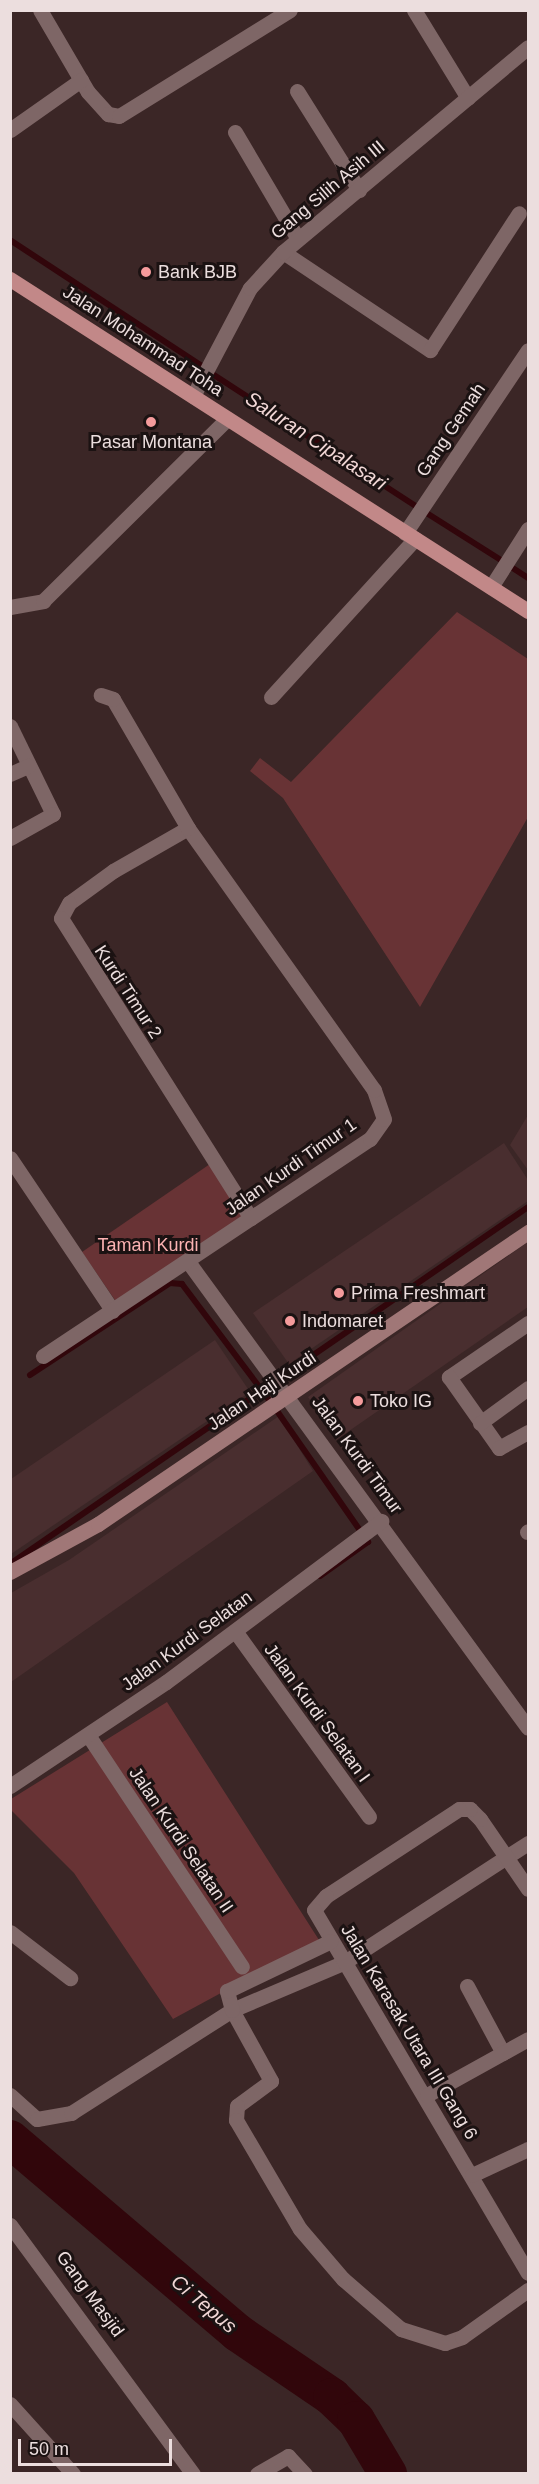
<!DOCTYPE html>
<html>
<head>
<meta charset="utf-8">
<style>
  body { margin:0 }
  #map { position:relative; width:539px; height:2484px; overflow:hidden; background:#3b2626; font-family:Arial,sans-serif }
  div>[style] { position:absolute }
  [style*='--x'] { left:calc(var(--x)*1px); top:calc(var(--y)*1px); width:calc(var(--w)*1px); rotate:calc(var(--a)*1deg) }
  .built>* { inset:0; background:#492e2f }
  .green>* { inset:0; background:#683335 }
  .stream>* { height:6px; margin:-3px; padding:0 3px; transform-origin:3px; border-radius:3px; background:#31060b }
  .river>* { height:38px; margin:-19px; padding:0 19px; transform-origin:19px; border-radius:19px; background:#31060b }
  .street>* { height:15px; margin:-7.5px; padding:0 7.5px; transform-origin:7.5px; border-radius:7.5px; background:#7e6666 }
  .secondary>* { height:15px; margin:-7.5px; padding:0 7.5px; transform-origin:7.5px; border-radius:7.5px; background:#a07777 }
  .primary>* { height:15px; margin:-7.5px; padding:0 7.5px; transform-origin:7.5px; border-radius:7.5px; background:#c28888 }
  .dots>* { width:16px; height:16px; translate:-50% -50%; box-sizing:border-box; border:3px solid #1b1212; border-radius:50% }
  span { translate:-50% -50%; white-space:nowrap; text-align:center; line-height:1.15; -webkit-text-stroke:6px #1b1212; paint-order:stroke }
  .street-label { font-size:18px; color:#ecdede }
  .poi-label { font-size:18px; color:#ecdede }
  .left { translate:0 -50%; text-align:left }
  .park-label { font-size:18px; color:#fcb2b2 }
  .water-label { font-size:20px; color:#f1d7d6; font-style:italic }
  .frame { position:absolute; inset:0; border:12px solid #ecdede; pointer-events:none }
  .scale { position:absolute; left:18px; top:2439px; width:154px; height:27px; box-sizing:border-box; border:3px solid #ecdede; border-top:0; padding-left:8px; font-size:18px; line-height:21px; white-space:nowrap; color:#ecdede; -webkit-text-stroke:4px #1b1212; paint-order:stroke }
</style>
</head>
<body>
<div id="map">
  <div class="built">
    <div style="clip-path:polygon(528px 1115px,528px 1170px,510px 1145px)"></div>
    <div style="clip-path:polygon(504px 1143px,528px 1180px,528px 1201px,289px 1364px,253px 1313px)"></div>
    <div style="clip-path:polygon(528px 1242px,528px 1307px,336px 1440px,308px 1397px)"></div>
    <div style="clip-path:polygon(215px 1340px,250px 1392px,11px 1554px,11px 1479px)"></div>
    <div style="clip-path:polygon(279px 1416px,313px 1471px,11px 1682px,11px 1593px,69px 1560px)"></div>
  </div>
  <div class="green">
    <div style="clip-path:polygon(457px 612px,528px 659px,528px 817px,420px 1007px,283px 798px,250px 771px,260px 758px,291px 782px)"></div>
    <div style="clip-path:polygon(210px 1164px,245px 1216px,117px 1303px,82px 1252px)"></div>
    <div style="clip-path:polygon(167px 1702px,319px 1940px,173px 2019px,74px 1873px,11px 1810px,11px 1799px)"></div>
  </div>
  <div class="stream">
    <div style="--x:10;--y:240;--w:231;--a:33.3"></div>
    <div style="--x:214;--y:375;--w:244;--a:33"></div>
    <div style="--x:425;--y:512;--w:93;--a:32.3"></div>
    <div style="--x:508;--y:565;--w:24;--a:33"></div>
    <div style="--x:30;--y:1375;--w:168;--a:-33.3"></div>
    <div style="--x:170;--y:1283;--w:12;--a:5"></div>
    <div style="--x:182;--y:1284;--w:150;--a:53.1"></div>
    <div style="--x:277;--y:1411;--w:147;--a:55.2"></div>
    <div style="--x:10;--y:1564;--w:629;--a:-34.57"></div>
    <div style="--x:320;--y:1576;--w:59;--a:-35.3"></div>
    <div style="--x:368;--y:1542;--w:4;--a:-117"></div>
  </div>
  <div class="river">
    <div style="--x:10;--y:2139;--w:299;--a:40.4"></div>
    <div style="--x:238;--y:2333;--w:114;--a:34.2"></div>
    <div style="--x:332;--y:2397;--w:33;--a:44"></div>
    <div style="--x:356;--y:2420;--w:63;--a:59.3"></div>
  </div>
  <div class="street">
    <div style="--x:40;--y:10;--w:95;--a:59.7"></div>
    <div style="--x:88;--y:92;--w:30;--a:48"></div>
    <div style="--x:108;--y:114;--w:11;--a:10"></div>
    <div style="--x:119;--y:116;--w:201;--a:-31.8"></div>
    <div style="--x:414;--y:10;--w:103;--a:58.5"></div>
    <div style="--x:297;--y:91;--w:117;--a:57.9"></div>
    <div style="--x:10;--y:130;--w:87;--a:-35.2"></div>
    <div style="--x:235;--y:132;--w:124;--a:59.5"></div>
    <div style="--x:283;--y:252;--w:177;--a:33.7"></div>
    <div style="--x:430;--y:350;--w:163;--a:-57"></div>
    <div style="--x:193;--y:396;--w:122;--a:-62.2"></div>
    <div style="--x:250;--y:288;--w:49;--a:-47.5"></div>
    <div style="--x:283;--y:252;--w:319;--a:-39.9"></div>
    <div style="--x:405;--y:533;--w:220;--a:-56.1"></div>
    <div style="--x:491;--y:587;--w:69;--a:-57.5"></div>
    <div style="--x:10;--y:607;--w:34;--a:-10"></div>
    <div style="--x:43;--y:601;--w:259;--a:-44.7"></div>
    <div style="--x:271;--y:697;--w:214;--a:-47.7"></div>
    <div style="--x:10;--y:726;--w:98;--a:64"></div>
    <div style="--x:53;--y:814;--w:49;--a:150.8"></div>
    <div style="--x:10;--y:774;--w:20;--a:-24"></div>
    <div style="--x:188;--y:828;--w:86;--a:150.2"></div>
    <div style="--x:113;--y:871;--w:54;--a:144"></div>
    <div style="--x:69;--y:903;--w:17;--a:118"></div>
    <div style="--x:61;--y:918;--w:355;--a:57.7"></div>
    <div style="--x:10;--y:1158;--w:184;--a:56.1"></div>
    <div style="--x:189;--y:1263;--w:575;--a:53.91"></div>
    <div style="--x:528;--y:1323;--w:96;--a:145.6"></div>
    <div style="--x:449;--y:1377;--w:87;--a:54.8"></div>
    <div style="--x:499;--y:1448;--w:33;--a:-29"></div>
    <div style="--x:43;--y:1356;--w:392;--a:-33.6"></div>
    <div style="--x:370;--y:1139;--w:24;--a:-55"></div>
    <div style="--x:384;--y:1119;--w:31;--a:-109"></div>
    <div style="--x:374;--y:1090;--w:321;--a:-125.4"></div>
    <div style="--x:188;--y:828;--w:149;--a:-120.2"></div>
    <div style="--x:113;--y:699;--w:13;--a:-162"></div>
    <div style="--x:480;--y:1423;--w:59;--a:-36.1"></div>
    <div style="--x:527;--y:1532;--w:1;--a:-45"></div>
    <div style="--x:235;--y:1631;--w:229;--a:54.2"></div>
    <div style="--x:88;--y:1735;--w:278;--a:56.4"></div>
    <div style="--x:10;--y:1786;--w:187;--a:-33.7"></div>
    <div style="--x:166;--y:1682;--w:269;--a:-36.8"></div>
    <div style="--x:528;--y:1843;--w:218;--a:147"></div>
    <div style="--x:345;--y:1962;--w:123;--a:157"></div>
    <div style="--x:232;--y:2010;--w:81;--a:61.2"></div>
    <div style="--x:271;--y:2081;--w:42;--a:143.7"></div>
    <div style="--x:237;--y:2106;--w:14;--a:94"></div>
    <div style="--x:236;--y:2120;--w:126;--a:59.6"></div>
    <div style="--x:300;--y:2229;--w:66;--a:49.3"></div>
    <div style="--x:343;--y:2279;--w:77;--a:40.8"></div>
    <div style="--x:401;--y:2329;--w:46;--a:17.7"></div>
    <div style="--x:445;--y:2343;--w:18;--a:-19"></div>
    <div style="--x:462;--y:2337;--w:81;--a:-35.5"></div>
    <div style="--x:528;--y:1889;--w:85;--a:-124.4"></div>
    <div style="--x:480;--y:1819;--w:14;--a:-135"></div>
    <div style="--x:470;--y:1809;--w:11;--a:180"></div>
    <div style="--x:459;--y:1809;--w:159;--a:146.8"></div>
    <div style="--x:326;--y:1896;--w:18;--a:131"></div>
    <div style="--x:314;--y:1910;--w:421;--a:59.5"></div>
    <div style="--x:10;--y:1932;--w:76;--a:37.5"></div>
    <div style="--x:467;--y:1986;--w:76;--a:61.8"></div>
    <div style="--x:10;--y:2095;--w:36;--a:42"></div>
    <div style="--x:37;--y:2119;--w:35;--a:-10"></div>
    <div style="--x:71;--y:2113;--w:191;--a:-32.6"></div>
    <div style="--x:232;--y:2010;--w:20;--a:-105"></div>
    <div style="--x:227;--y:1991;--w:115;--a:-25.7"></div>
    <div style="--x:427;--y:2095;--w:115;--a:-29"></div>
    <div style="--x:472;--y:2175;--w:62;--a:-24.9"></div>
    <div style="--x:10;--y:2225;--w:309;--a:53.7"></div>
    <div style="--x:10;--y:2404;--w:94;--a:48"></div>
    <div style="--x:257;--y:2474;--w:36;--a:-30"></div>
    <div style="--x:288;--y:2456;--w:25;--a:47"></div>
  </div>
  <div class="secondary">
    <div style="--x:10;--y:1572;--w:100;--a:-28.6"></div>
    <div style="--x:98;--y:1524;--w:520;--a:-34.18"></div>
  </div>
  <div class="primary">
    <div style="--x:10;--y:279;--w:615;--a:32.66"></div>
  </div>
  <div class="dots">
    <div style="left:146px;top:272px;background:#f59b9c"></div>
    <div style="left:151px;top:422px;background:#f59b9c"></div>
    <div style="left:339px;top:1293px;background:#f59b9c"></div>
    <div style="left:290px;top:1321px;background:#f59b9c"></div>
    <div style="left:358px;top:1401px;background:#f59b9c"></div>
  </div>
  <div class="street-label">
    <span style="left:328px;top:190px;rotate:-40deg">Gang Silih Asih III</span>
    <span style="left:143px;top:341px;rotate:33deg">Jalan Mohammad Toha</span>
    <span style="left:451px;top:430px;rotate:-56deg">Gang Gemah</span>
    <span style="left:128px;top:992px;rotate:57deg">Kurdi Timur 2</span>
    <span style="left:291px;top:1167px;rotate:-35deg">Jalan Kurdi Timur 1</span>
    <span style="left:262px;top:1391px;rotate:-34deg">Jalan Haji Kurdi</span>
    <span style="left:357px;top:1455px;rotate:54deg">Jalan Kurdi Timur</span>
    <span style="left:187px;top:1641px;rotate:-36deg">Jalan Kurdi Selatan</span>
    <span style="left:317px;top:1713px;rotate:54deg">Jalan Kurdi Selatan I</span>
    <span style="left:181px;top:1840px;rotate:56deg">Jalan Kurdi Selatan II</span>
    <span style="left:409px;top:2032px;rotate:59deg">Jalan Karasak Utara III Gang 6</span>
    <span style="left:90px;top:2294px;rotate:54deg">Gang Masjid</span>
  </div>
  <div class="poi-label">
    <span class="left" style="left:158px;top:272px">Bank BJB</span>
    <span style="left:151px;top:442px">Pasar Montana</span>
    <span class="left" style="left:351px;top:1293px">Prima Freshmart</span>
    <span class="left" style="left:302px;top:1321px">Indomaret</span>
    <span class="left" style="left:370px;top:1401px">Toko IG</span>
  </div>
  <div class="park-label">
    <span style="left:148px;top:1245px">Taman Kurdi</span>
  </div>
  <div class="water-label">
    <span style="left:316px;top:441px;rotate:33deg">Saluran Cipalasari</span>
    <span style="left:204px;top:2304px;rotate:40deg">Ci Tepus</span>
  </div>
  <div class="frame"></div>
  <div class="scale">50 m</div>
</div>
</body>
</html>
